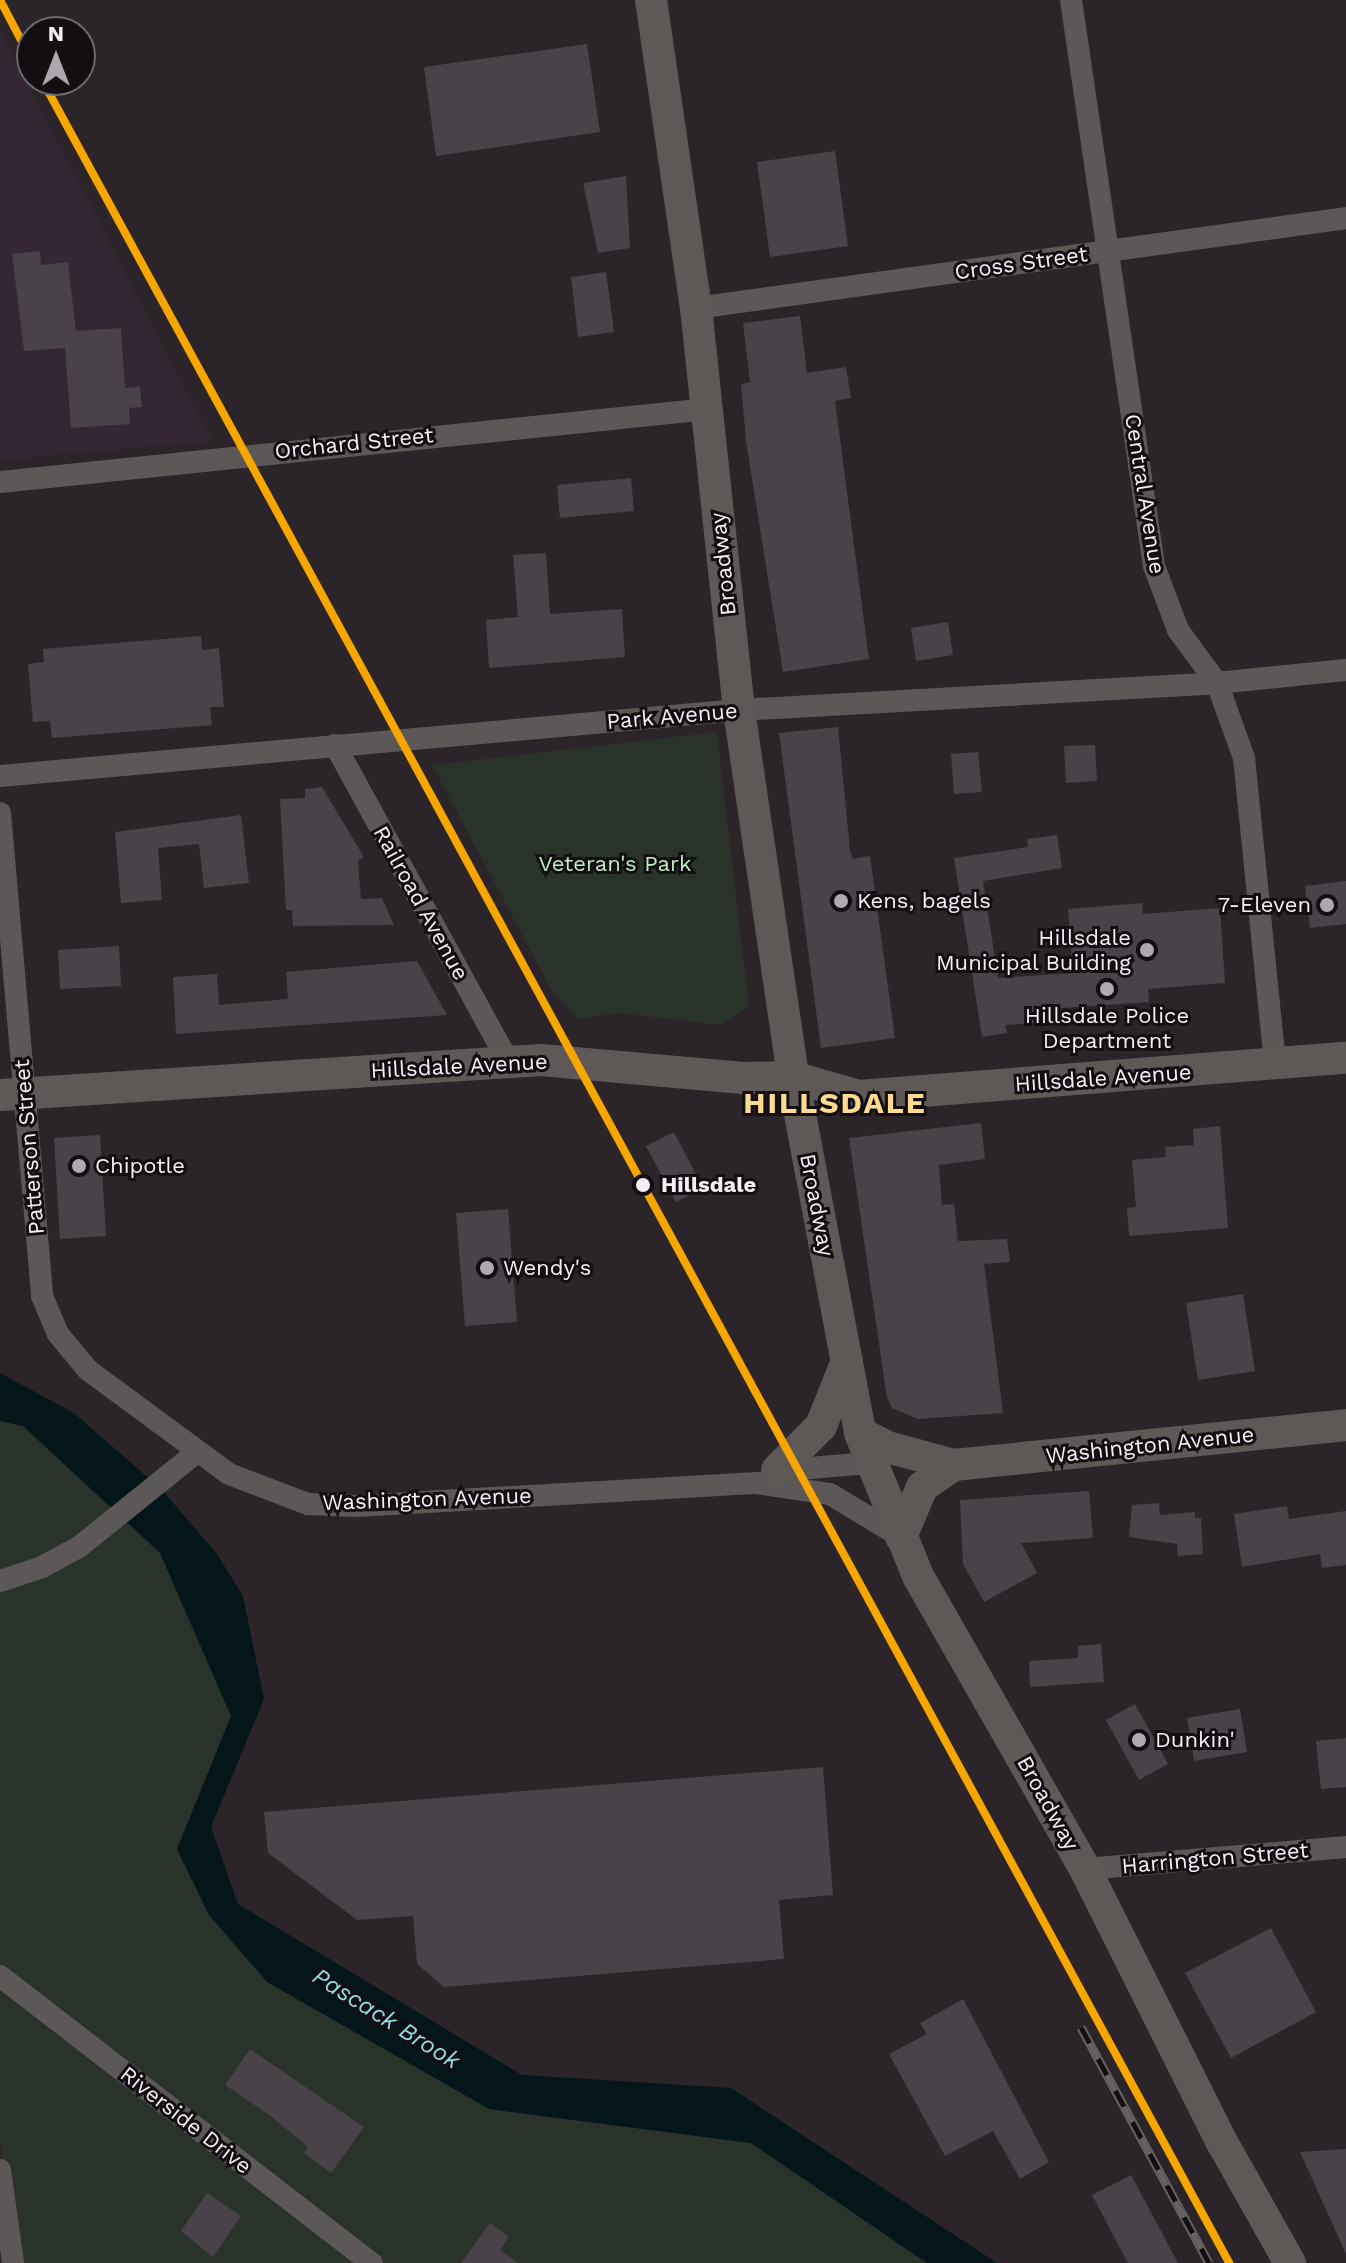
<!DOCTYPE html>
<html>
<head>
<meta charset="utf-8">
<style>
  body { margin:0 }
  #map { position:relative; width:1346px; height:2263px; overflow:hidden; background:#2b252a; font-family:"Work Sans",sans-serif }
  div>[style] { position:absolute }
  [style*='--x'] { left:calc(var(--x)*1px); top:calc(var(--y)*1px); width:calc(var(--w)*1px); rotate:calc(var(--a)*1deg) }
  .built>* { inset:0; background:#342633 }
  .green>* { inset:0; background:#293329 }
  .water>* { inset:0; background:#041619 }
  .building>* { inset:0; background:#494248 }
  .street>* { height:22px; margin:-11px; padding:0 11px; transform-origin:11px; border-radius:11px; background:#5c5857 }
  .secondary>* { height:32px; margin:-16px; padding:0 16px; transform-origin:16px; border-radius:16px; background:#5e5957 }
  .rail>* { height:9px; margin-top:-4.5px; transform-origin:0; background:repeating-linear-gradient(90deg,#120e12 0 18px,#666264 0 36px); box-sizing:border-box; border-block:2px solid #666264 }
  .rail-1>* { height:8px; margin:-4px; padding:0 4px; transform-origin:4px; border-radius:4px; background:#f7a600 }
  .dots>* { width:22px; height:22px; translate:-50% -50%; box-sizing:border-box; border:4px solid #120e12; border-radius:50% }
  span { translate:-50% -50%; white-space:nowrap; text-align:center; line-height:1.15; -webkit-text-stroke:6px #120e12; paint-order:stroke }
  .street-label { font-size:22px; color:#f6eff6 }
  .park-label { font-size:22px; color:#c1ebc2 }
  .poi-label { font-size:22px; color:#f6eff6 }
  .left { translate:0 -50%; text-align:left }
  .right { translate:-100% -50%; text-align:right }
  .stop-label { font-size:22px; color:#f6eff6; font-weight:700 }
  .water-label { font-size:24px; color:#94dae3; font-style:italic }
  .district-label { font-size:30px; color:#fbdb90; font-weight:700; letter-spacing:2px }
  .north { position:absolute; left:16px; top:16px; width:80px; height:80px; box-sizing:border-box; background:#120e12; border:2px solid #6d686d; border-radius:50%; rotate:0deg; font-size:22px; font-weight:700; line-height:32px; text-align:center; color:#f6eff6 }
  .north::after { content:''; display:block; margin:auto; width:28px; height:36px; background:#afa8af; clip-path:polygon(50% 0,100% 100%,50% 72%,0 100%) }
</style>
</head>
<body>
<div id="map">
  <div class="built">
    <div style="clip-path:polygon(0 31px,212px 441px,0 460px)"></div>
  </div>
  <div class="green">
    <div style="clip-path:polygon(717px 732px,749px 1007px,720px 1025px,619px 1013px,578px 1019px,552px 991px,432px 765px)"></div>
    <div style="clip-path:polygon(0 1421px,23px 1426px,160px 1553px,231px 1716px,177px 1850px,209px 1915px,489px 2109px,751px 2143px,927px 2263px,16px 2263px,0 2140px)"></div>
  </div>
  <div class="water">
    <div style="clip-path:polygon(0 1373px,74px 1413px,162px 1490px,217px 1554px,243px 1596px,264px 1699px,211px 1827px,238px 1904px,522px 2075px,731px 2088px,997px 2263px,927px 2263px,751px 2143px,489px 2109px,267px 1982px,209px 1915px,177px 1849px,231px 1716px,160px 1553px,23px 1426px,0 1421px)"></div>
  </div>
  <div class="building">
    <div style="clip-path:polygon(587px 44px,600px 132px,436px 156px,424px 67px)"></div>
    <div style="clip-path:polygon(835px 151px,848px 246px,770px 257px,757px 162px)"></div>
    <div style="clip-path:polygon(626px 176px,630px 248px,598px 253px,583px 183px)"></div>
    <div style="clip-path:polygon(40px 251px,41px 265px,68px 262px,76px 331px,121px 328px,125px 388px,140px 387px,142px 407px,129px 408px,130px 424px,71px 428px,65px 348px,24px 351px,12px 254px)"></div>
    <div style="clip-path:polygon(606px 272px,614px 332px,578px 337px,571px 277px)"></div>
    <div style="clip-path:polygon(800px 316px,807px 373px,846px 367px,851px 398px,835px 401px,869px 659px,783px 672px,746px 441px,741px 384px,750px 382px,743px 323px)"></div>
    <div style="clip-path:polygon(631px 478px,634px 511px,560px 518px,557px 485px)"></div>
    <div style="clip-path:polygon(546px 553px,550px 614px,622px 609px,625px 657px,489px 668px,486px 620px,518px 617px,513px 555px)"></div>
    <div style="clip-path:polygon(948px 622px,953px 655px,916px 661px,911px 628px)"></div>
    <div style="clip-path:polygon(201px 636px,202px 650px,219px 648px,224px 707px,210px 707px,212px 725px,52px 738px,50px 721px,33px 722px,28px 664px,44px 662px,43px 649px)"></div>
    <div style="clip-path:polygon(838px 727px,850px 850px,853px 859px,870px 856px,895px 1038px,821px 1048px,779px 733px)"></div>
    <div style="clip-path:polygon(1095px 745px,1097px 781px,1066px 783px,1064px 746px)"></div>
    <div style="clip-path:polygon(978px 752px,982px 792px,954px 794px,951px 754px)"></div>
    <div style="clip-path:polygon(322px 787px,364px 857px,358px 861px,361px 899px,382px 898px,394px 925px,293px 926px,292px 910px,286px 910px,280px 799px,305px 798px,305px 789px)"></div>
    <div style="clip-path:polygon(241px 815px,249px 883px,204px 888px,199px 844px,158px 848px,162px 900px,121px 903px,115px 832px)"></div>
    <div style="clip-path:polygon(1057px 835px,1062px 868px,983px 881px,998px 978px,1073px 973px,1068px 909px,1142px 903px,1143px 914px,1220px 908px,1225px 983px,1148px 989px,1149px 1002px,1049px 1009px,1050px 1022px,1005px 1025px,1007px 1033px,982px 1037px,954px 858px,1028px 847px,1027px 839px)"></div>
    <div style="clip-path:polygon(1346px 881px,1346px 924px,1310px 928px,1305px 886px)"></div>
    <div style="clip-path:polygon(119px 946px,121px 986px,60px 989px,58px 950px)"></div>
    <div style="clip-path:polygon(417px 961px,447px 1015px,176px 1034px,173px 977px,217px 974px,219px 1005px,288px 999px,286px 972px)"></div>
    <div style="clip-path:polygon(981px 1123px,985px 1159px,939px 1165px,942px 1205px,954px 1204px,958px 1241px,1007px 1239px,1010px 1262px,984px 1264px,1003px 1413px,918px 1419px,892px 1408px,887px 1398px,849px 1138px)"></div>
    <div style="clip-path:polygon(1220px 1126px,1228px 1228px,1129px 1236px,1127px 1208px,1136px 1207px,1132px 1160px,1166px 1157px,1165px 1147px,1194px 1145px,1193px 1129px)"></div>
    <div style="clip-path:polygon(674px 1132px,703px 1188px,676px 1202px,646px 1146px)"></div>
    <div style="clip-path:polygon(100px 1135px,106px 1236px,60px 1239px,54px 1138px)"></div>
    <div style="clip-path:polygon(508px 1209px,517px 1322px,465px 1326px,456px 1213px)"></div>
    <div style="clip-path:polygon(1243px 1294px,1255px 1371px,1198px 1380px,1186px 1303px)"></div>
    <div style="clip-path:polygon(1089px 1491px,1093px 1538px,1021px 1543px,1037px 1573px,984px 1602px,963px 1564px,960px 1500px)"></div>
    <div style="clip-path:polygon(1159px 1503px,1160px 1515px,1195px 1512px,1195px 1518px,1201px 1518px,1203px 1554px,1178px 1556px,1177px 1544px,1129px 1537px,1132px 1505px)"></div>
    <div style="clip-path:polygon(1287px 1506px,1289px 1519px,1346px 1511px,1346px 1565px,1322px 1568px,1320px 1554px,1242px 1567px,1234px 1514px)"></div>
    <div style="clip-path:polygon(1101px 1644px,1104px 1682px,1030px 1687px,1029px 1661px,1078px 1658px,1078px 1646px)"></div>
    <div style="clip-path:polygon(1135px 1704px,1168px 1764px,1139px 1780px,1106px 1720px)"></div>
    <div style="clip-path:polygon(1240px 1709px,1247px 1752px,1194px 1761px,1187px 1718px)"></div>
    <div style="clip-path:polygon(1346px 1738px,1346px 1787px,1321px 1789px,1316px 1741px)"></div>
    <div style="clip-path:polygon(823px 1767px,833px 1895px,779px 1900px,784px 1959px,444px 1987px,417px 1964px,413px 1916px,357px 1920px,268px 1853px,264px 1812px)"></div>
    <div style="clip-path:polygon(1271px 1928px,1316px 2012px,1231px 2058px,1185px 1973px)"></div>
    <div style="clip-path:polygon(963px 1999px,1049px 2162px,1020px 2179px,993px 2131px,945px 2156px,889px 2054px,927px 2034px,920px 2023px)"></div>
    <div style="clip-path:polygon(250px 2049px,364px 2127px,331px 2173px,304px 2153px,308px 2147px,272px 2117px,225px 2085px)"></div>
    <div style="clip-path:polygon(1346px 2149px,1346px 2254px,1300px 2152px)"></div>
    <div style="clip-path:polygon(1131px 2175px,1178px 2263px,1128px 2263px,1092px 2195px)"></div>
    <div style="clip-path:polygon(207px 2193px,241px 2216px,213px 2257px,181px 2231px)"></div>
    <div style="clip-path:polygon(490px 2223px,509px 2237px,500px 2250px,518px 2263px,461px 2263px)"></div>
  </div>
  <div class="street">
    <div style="--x:1071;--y:0;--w:572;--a:81.66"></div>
    <div style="--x:1154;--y:566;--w:68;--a:69.4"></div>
    <div style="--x:1178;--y:630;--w:66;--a:53.7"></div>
    <div style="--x:1217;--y:683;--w:80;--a:70.2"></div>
    <div style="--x:1244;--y:758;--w:309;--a:84.2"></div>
    <div style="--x:696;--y:308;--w:656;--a:-7.88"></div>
    <div style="--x:0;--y:482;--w:712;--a:-5.89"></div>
    <div style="--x:335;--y:745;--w:360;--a:61.3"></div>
    <div style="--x:0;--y:776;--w:742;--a:-5.1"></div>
    <div style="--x:739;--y:710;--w:479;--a:-3.2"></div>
    <div style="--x:1217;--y:683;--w:130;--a:-5.8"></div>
    <div style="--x:0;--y:813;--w:485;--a:85"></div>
    <div style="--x:42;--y:1296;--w:41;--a:67.2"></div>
    <div style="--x:58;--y:1334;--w:47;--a:50.2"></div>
    <div style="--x:88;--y:1370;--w:175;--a:36.4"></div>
    <div style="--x:229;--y:1474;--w:85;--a:20.8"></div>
    <div style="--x:308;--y:1504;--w:48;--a:2.4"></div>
    <div style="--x:356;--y:1506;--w:402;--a:-3.3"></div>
    <div style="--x:757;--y:1483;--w:74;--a:8.6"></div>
    <div style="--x:830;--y:1494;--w:83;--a:31.2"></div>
    <div style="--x:775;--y:1471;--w:94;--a:-4.9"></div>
    <div style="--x:0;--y:1581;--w:44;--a:-18.4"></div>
    <div style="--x:42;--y:1567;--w:42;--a:-28.4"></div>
    <div style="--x:79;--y:1547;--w:150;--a:-38.8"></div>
    <div style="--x:1085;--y:1869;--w:262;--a:-4.8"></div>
    <div style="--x:0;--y:1976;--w:470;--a:37.7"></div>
    <div style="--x:0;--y:2170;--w:94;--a:82"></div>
  </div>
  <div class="secondary">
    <div style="--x:651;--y:0;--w:311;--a:81.7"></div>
    <div style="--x:696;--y:308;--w:404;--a:83.9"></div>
    <div style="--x:739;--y:710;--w:371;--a:81.6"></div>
    <div style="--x:793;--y:1077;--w:362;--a:79.3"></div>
    <div style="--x:860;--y:1433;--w:154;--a:67.9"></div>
    <div style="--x:918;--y:1576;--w:337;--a:60.3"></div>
    <div style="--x:1085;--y:1869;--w:308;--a:63.4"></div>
    <div style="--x:1223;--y:2144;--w:137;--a:60.6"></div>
    <div style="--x:0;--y:1095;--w:542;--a:-3.7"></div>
    <div style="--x:541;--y:1060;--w:203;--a:5.1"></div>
    <div style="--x:743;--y:1078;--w:50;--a:-1.1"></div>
    <div style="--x:793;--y:1077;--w:69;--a:16.1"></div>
    <div style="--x:859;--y:1096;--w:488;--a:-4.5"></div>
    <div style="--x:860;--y:1433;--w:30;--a:27"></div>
    <div style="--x:887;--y:1447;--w:69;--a:15"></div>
    <div style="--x:954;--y:1465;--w:394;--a:-5.8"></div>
    <div style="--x:777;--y:1470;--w:62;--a:-45"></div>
    <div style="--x:821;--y:1426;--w:70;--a:-68.2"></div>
    <div style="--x:901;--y:1537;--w:54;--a:-67.2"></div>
    <div style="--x:922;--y:1487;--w:39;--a:-35"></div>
  </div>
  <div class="rail">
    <div style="--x:1081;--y:2027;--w:268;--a:61.5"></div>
  </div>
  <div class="rail-1">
    <div style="--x:0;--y:0;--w:69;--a:62.3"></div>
    <div style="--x:42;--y:80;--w:2485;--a:61.46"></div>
  </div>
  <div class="dots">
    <div style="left:841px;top:901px;background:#afa8af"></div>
    <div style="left:1327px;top:905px;background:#afa8af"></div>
    <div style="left:1147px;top:950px;background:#afa8af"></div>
    <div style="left:1107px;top:989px;background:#afa8af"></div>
    <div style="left:79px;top:1166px;background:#afa8af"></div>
    <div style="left:643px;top:1185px;background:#f6eff6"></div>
    <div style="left:487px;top:1268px;background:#afa8af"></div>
    <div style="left:1139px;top:1740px;background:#afa8af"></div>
  </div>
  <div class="street-label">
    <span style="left:1021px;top:263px;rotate:-8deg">Cross Street</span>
    <span style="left:354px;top:443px;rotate:-6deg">Orchard Street</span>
    <span style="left:1145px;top:494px;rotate:81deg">Central Avenue</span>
    <span style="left:723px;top:564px;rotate:-96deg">Broadway</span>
    <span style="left:672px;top:716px;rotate:-5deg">Park Avenue</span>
    <span style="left:421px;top:903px;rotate:61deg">Railroad Avenue</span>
    <span style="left:459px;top:1066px;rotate:-3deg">Hillsdale Avenue</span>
    <span style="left:1103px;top:1078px;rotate:-4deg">Hillsdale Avenue</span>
    <span style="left:29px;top:1147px;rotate:-95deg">Patterson Street</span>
    <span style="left:817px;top:1205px;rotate:79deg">Broadway</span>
    <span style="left:1150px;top:1445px;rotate:-6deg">Washington Avenue</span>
    <span style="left:427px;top:1499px;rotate:-2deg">Washington Avenue</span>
    <span style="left:1048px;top:1803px;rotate:61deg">Broadway</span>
    <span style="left:1215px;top:1858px;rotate:-5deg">Harrington Street</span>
    <span style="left:186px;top:2120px;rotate:38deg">Riverside Drive</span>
  </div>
  <div class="park-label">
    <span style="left:615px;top:864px">Veteran's Park</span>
  </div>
  <div class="poi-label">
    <span class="left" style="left:857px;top:901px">Kens, bagels</span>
    <span class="right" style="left:1311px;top:905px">7-Eleven</span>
    <span class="right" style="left:1131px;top:950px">Hillsdale<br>Municipal Building</span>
    <span style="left:1107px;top:1028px">Hillsdale Police<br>Department</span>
    <span class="left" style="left:95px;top:1166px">Chipotle</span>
    <span class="left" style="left:503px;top:1268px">Wendy's</span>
    <span class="left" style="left:1155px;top:1740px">Dunkin'</span>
  </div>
  <div class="stop-label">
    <span class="left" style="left:661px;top:1185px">Hillsdale</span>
  </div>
  <div class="water-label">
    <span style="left:386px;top:2019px;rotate:32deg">Pascack Brook</span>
  </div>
  <div class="district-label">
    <span style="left:835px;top:1103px">HILLSDALE</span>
  </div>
  <div class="north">N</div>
</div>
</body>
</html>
